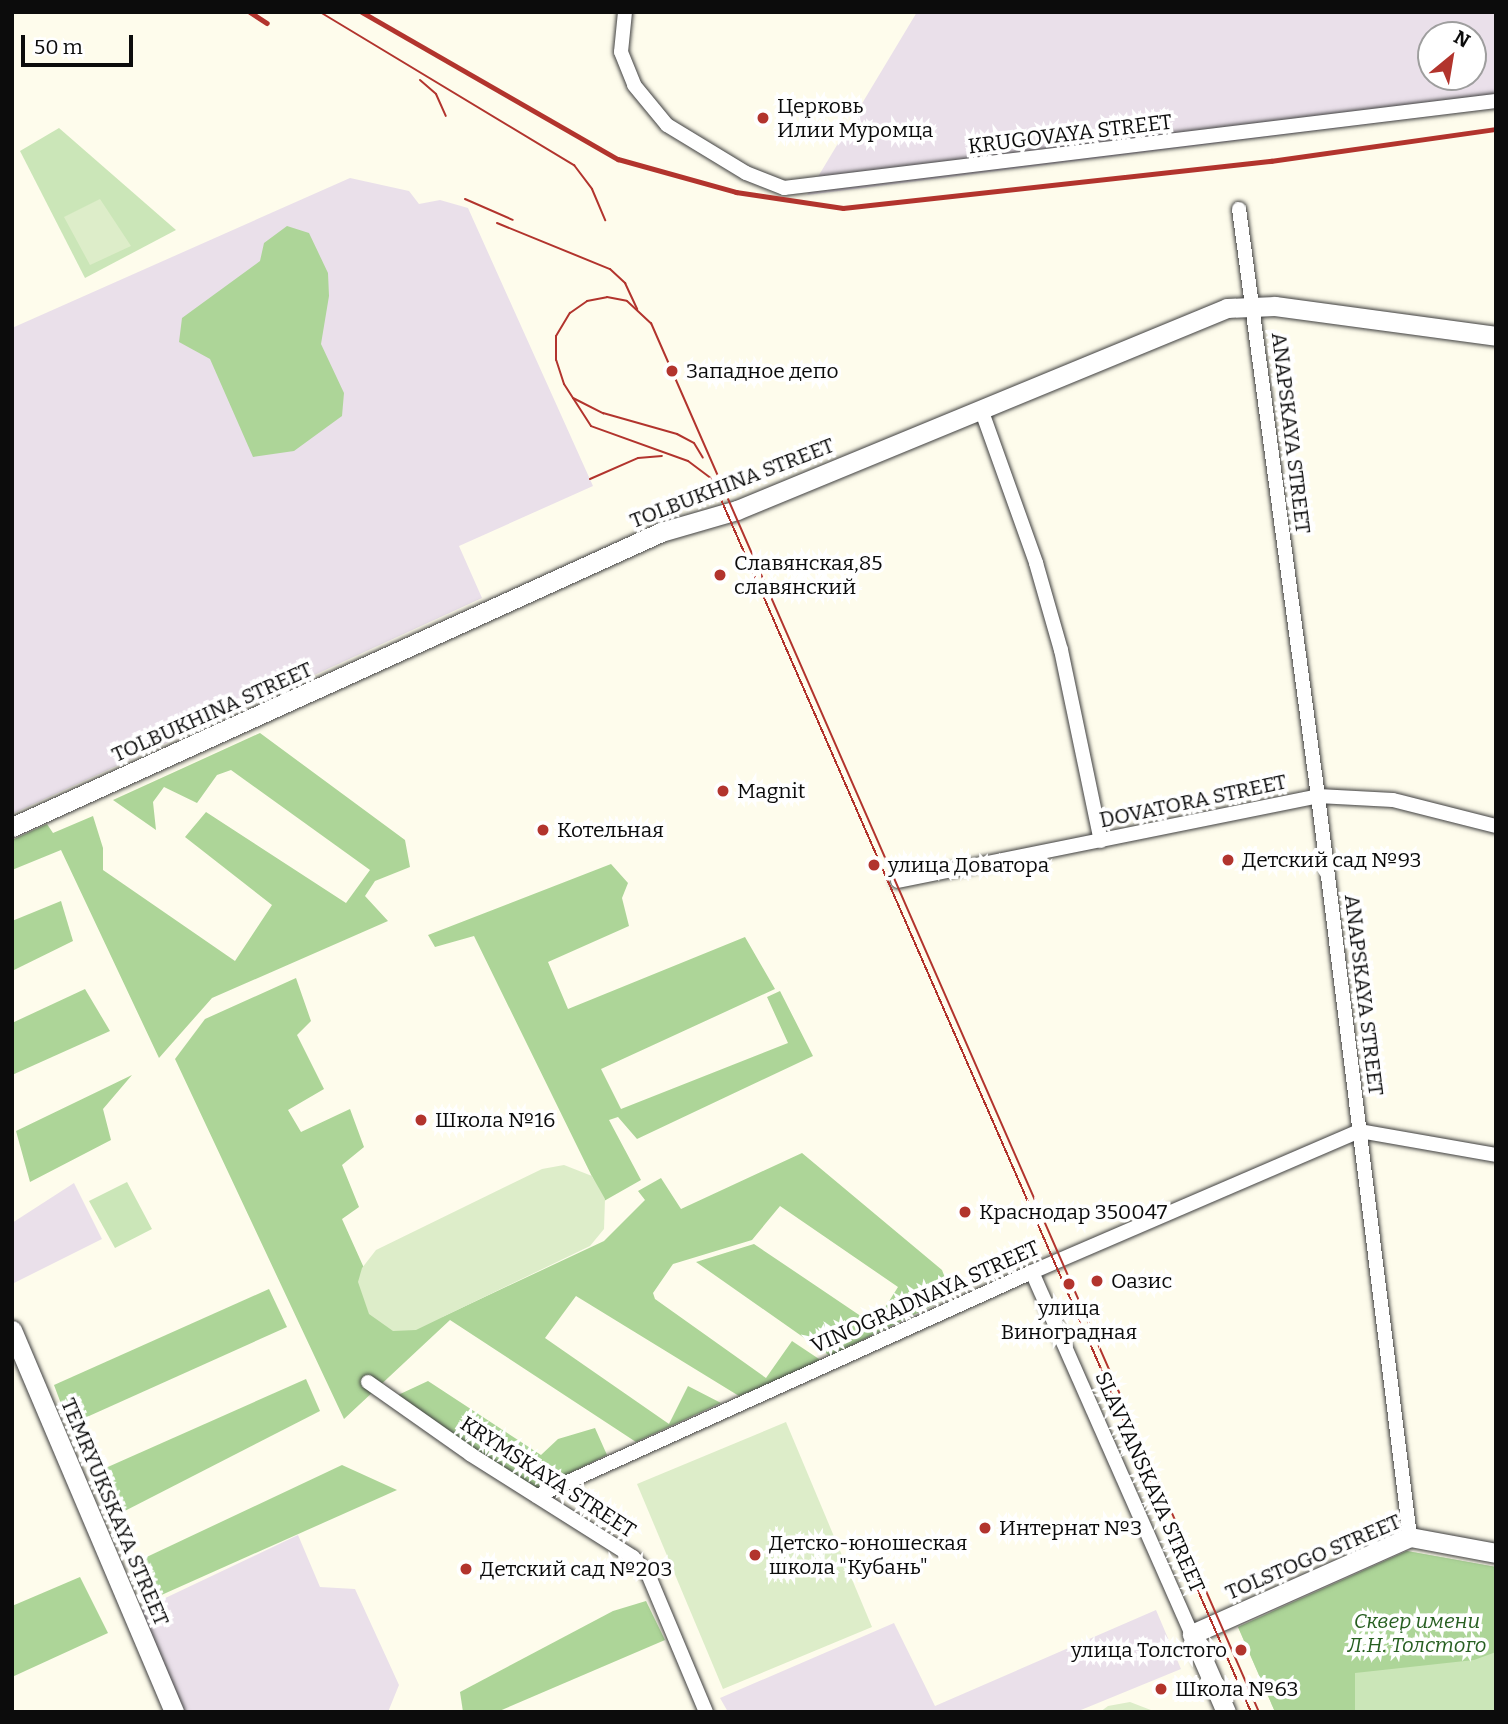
<!DOCTYPE html>
<html>
<head>
<meta charset="utf-8">
<style>
  body { margin:0 }
  #map { position:relative; width:1508px; height:1724px; overflow:hidden; background:#fefcec; font-family:Bitter,serif }
  div>[style] { position:absolute }
  [style*='--x'] { left:calc(var(--x)*1px); top:calc(var(--y)*1px); width:calc(var(--w)*1px); rotate:calc(var(--a)*1deg) }
  .industrial>* { inset:0; background:#eae0ea }
  .green>* { inset:0; background:#cbe6b8 }
  .forest>* { inset:0; background:#add598 }
  .pitch>* { inset:0; background:#ddedc9 }
  .roads { filter:drop-shadow(0 0 2px #3f3f3f) drop-shadow(0 0 2px #3f3f3f) }
  .minor>* { height:14px; margin:-7px; padding:0 7px; transform-origin:7px; border-radius:7px; background:#fff }
  .tertiary>* { height:19px; margin:-9.5px; padding:0 9.5px; transform-origin:9.5px; border-radius:9.5px; background:#fff }
  .tram>* { height:2px; margin:-1px; padding:0 1px; transform-origin:1px; border-radius:1px; background:#b2342d }
  .rail>* { height:4.5px; margin:-2.25px; padding:0 2.25px; transform-origin:2.25px; border-radius:2.25px; background:#b2342d }
  .dots>* { width:19px; height:19px; translate:-50% -50%; box-sizing:border-box; border:4px solid #fff; border-radius:50% }
  span { translate:-50% -50%; white-space:nowrap; text-align:center; line-height:1.15; -webkit-text-stroke:7px #fff; paint-order:stroke }
  .poi-label { font-size:21px; color:#0c0c0c }
  .left { translate:0 -50%; text-align:left }
  .right { translate:-100% -50%; text-align:right }
  .street-label { font-size:21px; color:#0c0c0c }
  .park-label { font-size:21px; color:#275f21; font-style:italic }
  .frame { position:absolute; inset:0; border:14px solid #0c0c0c; pointer-events:none }
  .north { position:absolute; left:1417px; top:21px; width:70px; height:70px; box-sizing:border-box; background:#fff; border:2px solid #9e9e9e; border-radius:50%; rotate:30deg; font-size:19px; font-weight:700; line-height:28px; text-align:center; color:#0c0c0c }
  .north::after { content:''; display:block; margin:auto; width:24px; height:32px; background:#b2342d; clip-path:polygon(50% 0,100% 100%,50% 72%,0 100%) }
  .scale { position:absolute; left:21px; top:35px; width:112px; height:32px; box-sizing:border-box; border:4px solid #0c0c0c; border-top:0; padding-left:9px; font-size:21px; line-height:24px; white-space:nowrap; color:#0c0c0c; -webkit-text-stroke:5px #fff; paint-order:stroke }
</style>
</head>
<body>
<div id="map">
  <div class="industrial">
    <div style="clip-path:polygon(evenodd,917px 12px,1496px 12px,1496px 108px,807px 195px,917px 12px,1431px 35px,1473px 35px,1473px 77px,1431px 77px,1431px 35px)"></div>
    <div style="clip-path:polygon(350px 178px,409px 191px,419px 204px,440px 200px,468px 208px,593px 486px,459px 546px,482px 598px,12px 814px,12px 328px)"></div>
    <div style="clip-path:polygon(74px 1183px,102px 1239px,12px 1284px,12px 1223px)"></div>
    <div style="clip-path:polygon(298px 1535px,320px 1587px,355px 1589px,399px 1685px,388px 1712px,185px 1712px,140px 1610px)"></div>
    <div style="clip-path:polygon(1156px 1610px,1181px 1669px,1076px 1712px,728px 1712px,720px 1698px,894px 1623px,935px 1706px)"></div>
  </div>
  <div class="green">
    <div style="clip-path:polygon(59px 128px,176px 230px,85px 278px,20px 151px)"></div>
    <div style="clip-path:polygon(127px 1182px,152px 1229px,115px 1248px,89px 1201px)"></div>
    <div style="clip-path:polygon(1407px 1551px,1496px 1567px,1496px 1712px,1275px 1712px,1238px 1627px)"></div>
  </div>
  <div class="forest">
    <div style="clip-path:polygon(287px 226px,309px 233px,328px 273px,329px 296px,321px 344px,344px 393px,342px 416px,294px 451px,253px 457px,210px 359px,179px 342px,182px 318px,260px 261px,264px 243px)"></div>
    <div style="clip-path:polygon(260px 733px,405px 840px,410px 867px,375px 881px,365px 896px,388px 921px,212px 998px,159px 1058px,61px 850px,12px 870px,12px 840px,47px 824px,53px 833px,93px 816px,103px 848px,103px 870px,235px 961px,272px 905px,185px 837px,206px 812px,346px 903px,370px 870px,231px 770px,217px 775px,197px 803px,164px 787px,153px 802px,156px 830px,113px 800px)"></div>
    <div style="clip-path:polygon(611px 864px,628px 883px,622px 898px,629px 926px,548px 962px,568px 1009px,745px 937px,775px 989px,601px 1069px,621px 1109px,788px 1043px,767px 997px,780px 991px,813px 1056px,637px 1139px,618px 1117px,609px 1120px,641px 1180px,604px 1201px,474px 936px,435px 947px,428px 935px)"></div>
    <div style="clip-path:polygon(61px 901px,73px 941px,12px 971px,12px 921px)"></div>
    <div style="clip-path:polygon(296px 978px,311px 1021px,297px 1035px,324px 1089px,288px 1110px,301px 1132px,350px 1109px,364px 1147px,342px 1165px,359px 1207px,342px 1219px,364px 1268px,442px 1317px,604px 1241px,645px 1200px,638px 1191px,661px 1178px,681px 1209px,802px 1153px,942px 1270px,952px 1296px,830px 1356px,696px 1262px,754px 1244px,874px 1325px,898px 1287px,780px 1206px,752px 1240px,673px 1264px,653px 1293px,655px 1299px,766px 1378px,792px 1341px,822px 1361px,739px 1396px,576px 1296px,545px 1338px,669px 1424px,688px 1386px,721px 1403px,636px 1442px,450px 1320px,344px 1419px,175px 1059px,205px 1019px)"></div>
    <div style="clip-path:polygon(85px 989px,110px 1031px,12px 1075px,12px 1023px)"></div>
    <div style="clip-path:polygon(132px 1075px,103px 1109px,111px 1140px,30px 1182px,16px 1131px)"></div>
    <div style="clip-path:polygon(269px 1289px,287px 1327px,69px 1425px,54px 1385px)"></div>
    <div style="clip-path:polygon(306px 1379px,320px 1411px,113px 1517px,92px 1474px)"></div>
    <div style="clip-path:polygon(428px 1381px,541px 1455px,558px 1439px,595px 1428px,607px 1455px,533px 1491px,398px 1395px)"></div>
    <div style="clip-path:polygon(342px 1465px,397px 1490px,148px 1601px,136px 1562px)"></div>
    <div style="clip-path:polygon(1407px 1551px,1496px 1567px,1496px 1652px,1474px 1660px,1355px 1673px,1355px 1712px,1275px 1712px,1238px 1627px)"></div>
    <div style="clip-path:polygon(80px 1577px,108px 1633px,12px 1677px,12px 1606px)"></div>
    <div style="clip-path:polygon(646px 1601px,665px 1640px,497px 1712px,463px 1712px,460px 1692px,613px 1611px)"></div>
  </div>
  <div class="pitch">
    <div style="clip-path:polygon(100px 199px,131px 246px,90px 265px,64px 217px)"></div>
    <div style="clip-path:polygon(564px 1165px,592px 1176px,605px 1199px,604px 1229px,590px 1246px,416px 1330px,393px 1331px,369px 1314px,358px 1282px,362px 1268px,376px 1250px,542px 1169px)"></div>
    <div style="clip-path:polygon(786px 1422px,872px 1627px,723px 1689px,637px 1484px)"></div>
    <div style="clip-path:polygon(1130px 1702px,1156px 1712px,1100px 1712px,1108px 1706px)"></div>
  </div>
  <div class="roads">
    <div class="minor">
      <div style="--x:625;--y:12;--w:40;--a:95.7"></div>
      <div style="--x:621;--y:52;--w:35;--a:68"></div>
      <div style="--x:634;--y:85;--w:52;--a:50.5"></div>
      <div style="--x:667;--y:125;--w:92;--a:31.3"></div>
      <div style="--x:746;--y:173;--w:41;--a:21.5"></div>
      <div style="--x:784;--y:188;--w:717;--a:-6.97"></div>
      <div style="--x:1239;--y:209;--w:592;--a:82.34"></div>
      <div style="--x:1318;--y:796;--w:747;--a:82.92"></div>
      <div style="--x:981;--y:409;--w:164;--a:70.3"></div>
      <div style="--x:1036;--y:563;--w:91;--a:74"></div>
      <div style="--x:1061;--y:650;--w:195;--a:78.2"></div>
      <div style="--x:898;--y:881;--w:429;--a:-11.4"></div>
      <div style="--x:1318;--y:796;--w:75;--a:3.1"></div>
      <div style="--x:1393;--y:800;--w:106;--a:14.2"></div>
      <div style="--x:1032;--y:1272;--w:396;--a:66.2"></div>
      <div style="--x:368;--y:1382;--w:125;--a:35.2"></div>
      <div style="--x:470;--y:1454;--w:193;--a:32.3"></div>
      <div style="--x:633;--y:1557;--w:23;--a:49"></div>
      <div style="--x:648;--y:1574;--w:150;--a:67.2"></div>
      <div style="--x:537;--y:1496;--w:543;--a:-24.35"></div>
      <div style="--x:1032;--y:1272;--w:357;--a:-23.3"></div>
      <div style="--x:1360;--y:1131;--w:138;--a:10"></div>
    </div>
    <div class="tertiary">
      <div style="--x:12;--y:827;--w:713;--a:-24.44"></div>
      <div style="--x:661;--y:532;--w:79;--a:-16.1"></div>
      <div style="--x:737;--y:510;--w:530;--a:-22.4"></div>
      <div style="--x:1227;--y:308;--w:48;--a:-2.4"></div>
      <div style="--x:1275;--y:306;--w:223;--a:7.7"></div>
      <div style="--x:12;--y:1330;--w:415;--a:67"></div>
      <div style="--x:1226;--y:1712;--w:85;--a:-113.6"></div>
      <div style="--x:1192;--y:1634;--w:239;--a:-24"></div>
      <div style="--x:1410;--y:1537;--w:87;--a:10.5"></div>
    </div>
  </div>
  <div class="tram">
    <div style="--x:320;--y:12;--w:297;--a:31.1"></div>
    <div style="--x:574;--y:165;--w:30;--a:53"></div>
    <div style="--x:592;--y:189;--w:34;--a:67"></div>
    <div style="--x:420;--y:80;--w:21;--a:41"></div>
    <div style="--x:436;--y:94;--w:24;--a:66"></div>
    <div style="--x:465;--y:199;--w:52;--a:23.6"></div>
    <div style="--x:497;--y:223;--w:122;--a:22.2"></div>
    <div style="--x:610;--y:269;--w:21;--a:43"></div>
    <div style="--x:625;--y:283;--w:29;--a:65"></div>
    <div style="--x:573;--y:398;--w:34;--a:27"></div>
    <div style="--x:603;--y:413;--w:77;--a:15.8"></div>
    <div style="--x:677;--y:434;--w:19;--a:28"></div>
    <div style="--x:694;--y:443;--w:17;--a:59"></div>
    <div style="--x:590;--y:479;--w:52;--a:-23.6"></div>
    <div style="--x:638;--y:458;--w:24;--a:-5"></div>
    <div style="--x:1251;--y:1712;--w:1346;--a:-113.61"></div>
    <div style="--x:712;--y:479;--w:30;--a:-143"></div>
    <div style="--x:688;--y:461;--w:103;--a:-160.2"></div>
    <div style="--x:591;--y:426;--w:50;--a:-122.7"></div>
    <div style="--x:564;--y:384;--w:25;--a:-108"></div>
    <div style="--x:556;--y:360;--w:24;--a:-90"></div>
    <div style="--x:556;--y:336;--w:27;--a:-59"></div>
    <div style="--x:570;--y:313;--w:21;--a:-35"></div>
    <div style="--x:587;--y:301;--w:20;--a:-11"></div>
    <div style="--x:607;--y:297;--w:20;--a:11"></div>
    <div style="--x:627;--y:301;--w:33;--a:43"></div>
    <div style="--x:651;--y:323;--w:1516;--a:66.36"></div>
  </div>
  <div class="rail">
    <div style="--x:250;--y:12;--w:20;--a:33"></div>
    <div style="--x:362;--y:12;--w:295;--a:29.9"></div>
    <div style="--x:618;--y:159;--w:123;--a:15.6"></div>
    <div style="--x:736;--y:192;--w:108;--a:8.5"></div>
    <div style="--x:843;--y:208;--w:431;--a:-6.3"></div>
    <div style="--x:1271;--y:161;--w:227;--a:-8.1"></div>
  </div>
  <div class="dots">
    <div style="left:763px;top:118px;background:#b2342d"></div>
    <div style="left:672px;top:371px;background:#b2342d"></div>
    <div style="left:720px;top:575px;background:#b2342d"></div>
    <div style="left:723px;top:791px;background:#b2342d"></div>
    <div style="left:543px;top:830px;background:#b2342d"></div>
    <div style="left:1228px;top:860px;background:#b2342d"></div>
    <div style="left:874px;top:865px;background:#b2342d"></div>
    <div style="left:421px;top:1120px;background:#b2342d"></div>
    <div style="left:965px;top:1212px;background:#b2342d"></div>
    <div style="left:1097px;top:1281px;background:#b2342d"></div>
    <div style="left:1069px;top:1284px;background:#b2342d"></div>
    <div style="left:985px;top:1528px;background:#b2342d"></div>
    <div style="left:755px;top:1555px;background:#b2342d"></div>
    <div style="left:466px;top:1569px;background:#b2342d"></div>
    <div style="left:1241px;top:1650px;background:#b2342d"></div>
    <div style="left:1161px;top:1689px;background:#b2342d"></div>
  </div>
  <div class="poi-label">
    <span class="left" style="left:777px;top:118px">Церковь<br>Илии Муромца</span>
    <span class="left" style="left:686px;top:371px">Западное депо</span>
    <span class="left" style="left:734px;top:575px">Славянская,85<br>славянский</span>
    <span class="left" style="left:737px;top:791px">Magnit</span>
    <span class="left" style="left:557px;top:830px">Котельная</span>
    <span class="left" style="left:1242px;top:860px">Детский сад №93</span>
    <span class="left" style="left:888px;top:865px">улица Доватора</span>
    <span class="left" style="left:435px;top:1120px">Школа №16</span>
    <span class="left" style="left:979px;top:1212px">Краснодар 350047</span>
    <span class="left" style="left:1111px;top:1281px">Оазис</span>
    <span style="left:1069px;top:1320px">улица<br>Виноградная</span>
    <span class="left" style="left:999px;top:1528px">Интернат №3</span>
    <span class="left" style="left:769px;top:1555px">Детско-юношеская<br>школа "Кубань"</span>
    <span class="left" style="left:480px;top:1569px">Детский сад №203</span>
    <span class="right" style="left:1227px;top:1650px">улица Толстого</span>
    <span class="left" style="left:1175px;top:1689px">Школа №63</span>
  </div>
  <div class="street-label">
    <span style="left:1070px;top:134px;rotate:-7deg">KRUGOVAYA STREET</span>
    <span style="left:1291px;top:433px;rotate:83deg">ANAPSKAYA STREET</span>
    <span style="left:732px;top:483px;rotate:-21deg">TOLBUKHINA STREET</span>
    <span style="left:212px;top:712px;rotate:-24deg">TOLBUKHINA STREET</span>
    <span style="left:1193px;top:801px;rotate:-12deg">DOVATORA STREET</span>
    <span style="left:1364px;top:995px;rotate:83deg">ANAPSKAYA STREET</span>
    <span style="left:925px;top:1297px;rotate:-24deg">VINOGRADNAYA STREET</span>
    <span style="left:548px;top:1477px;rotate:33deg">KRYMSKAYA STREET</span>
    <span style="left:1150px;top:1482px;rotate:66deg">SLAVYANSKAYA STREET</span>
    <span style="left:115px;top:1512px;rotate:67deg">TEMRYUKSKAYA STREET</span>
    <span style="left:1313px;top:1557px;rotate:-23deg">TOLSTOGO STREET</span>
  </div>
  <div class="park-label">
    <span style="left:1417px;top:1633px">Сквер имени<br>Л.Н. Толстого</span>
  </div>
  <div class="frame"></div>
  <div class="north">N</div>
  <div class="scale">50 m</div>
</div>
</body>
</html>
